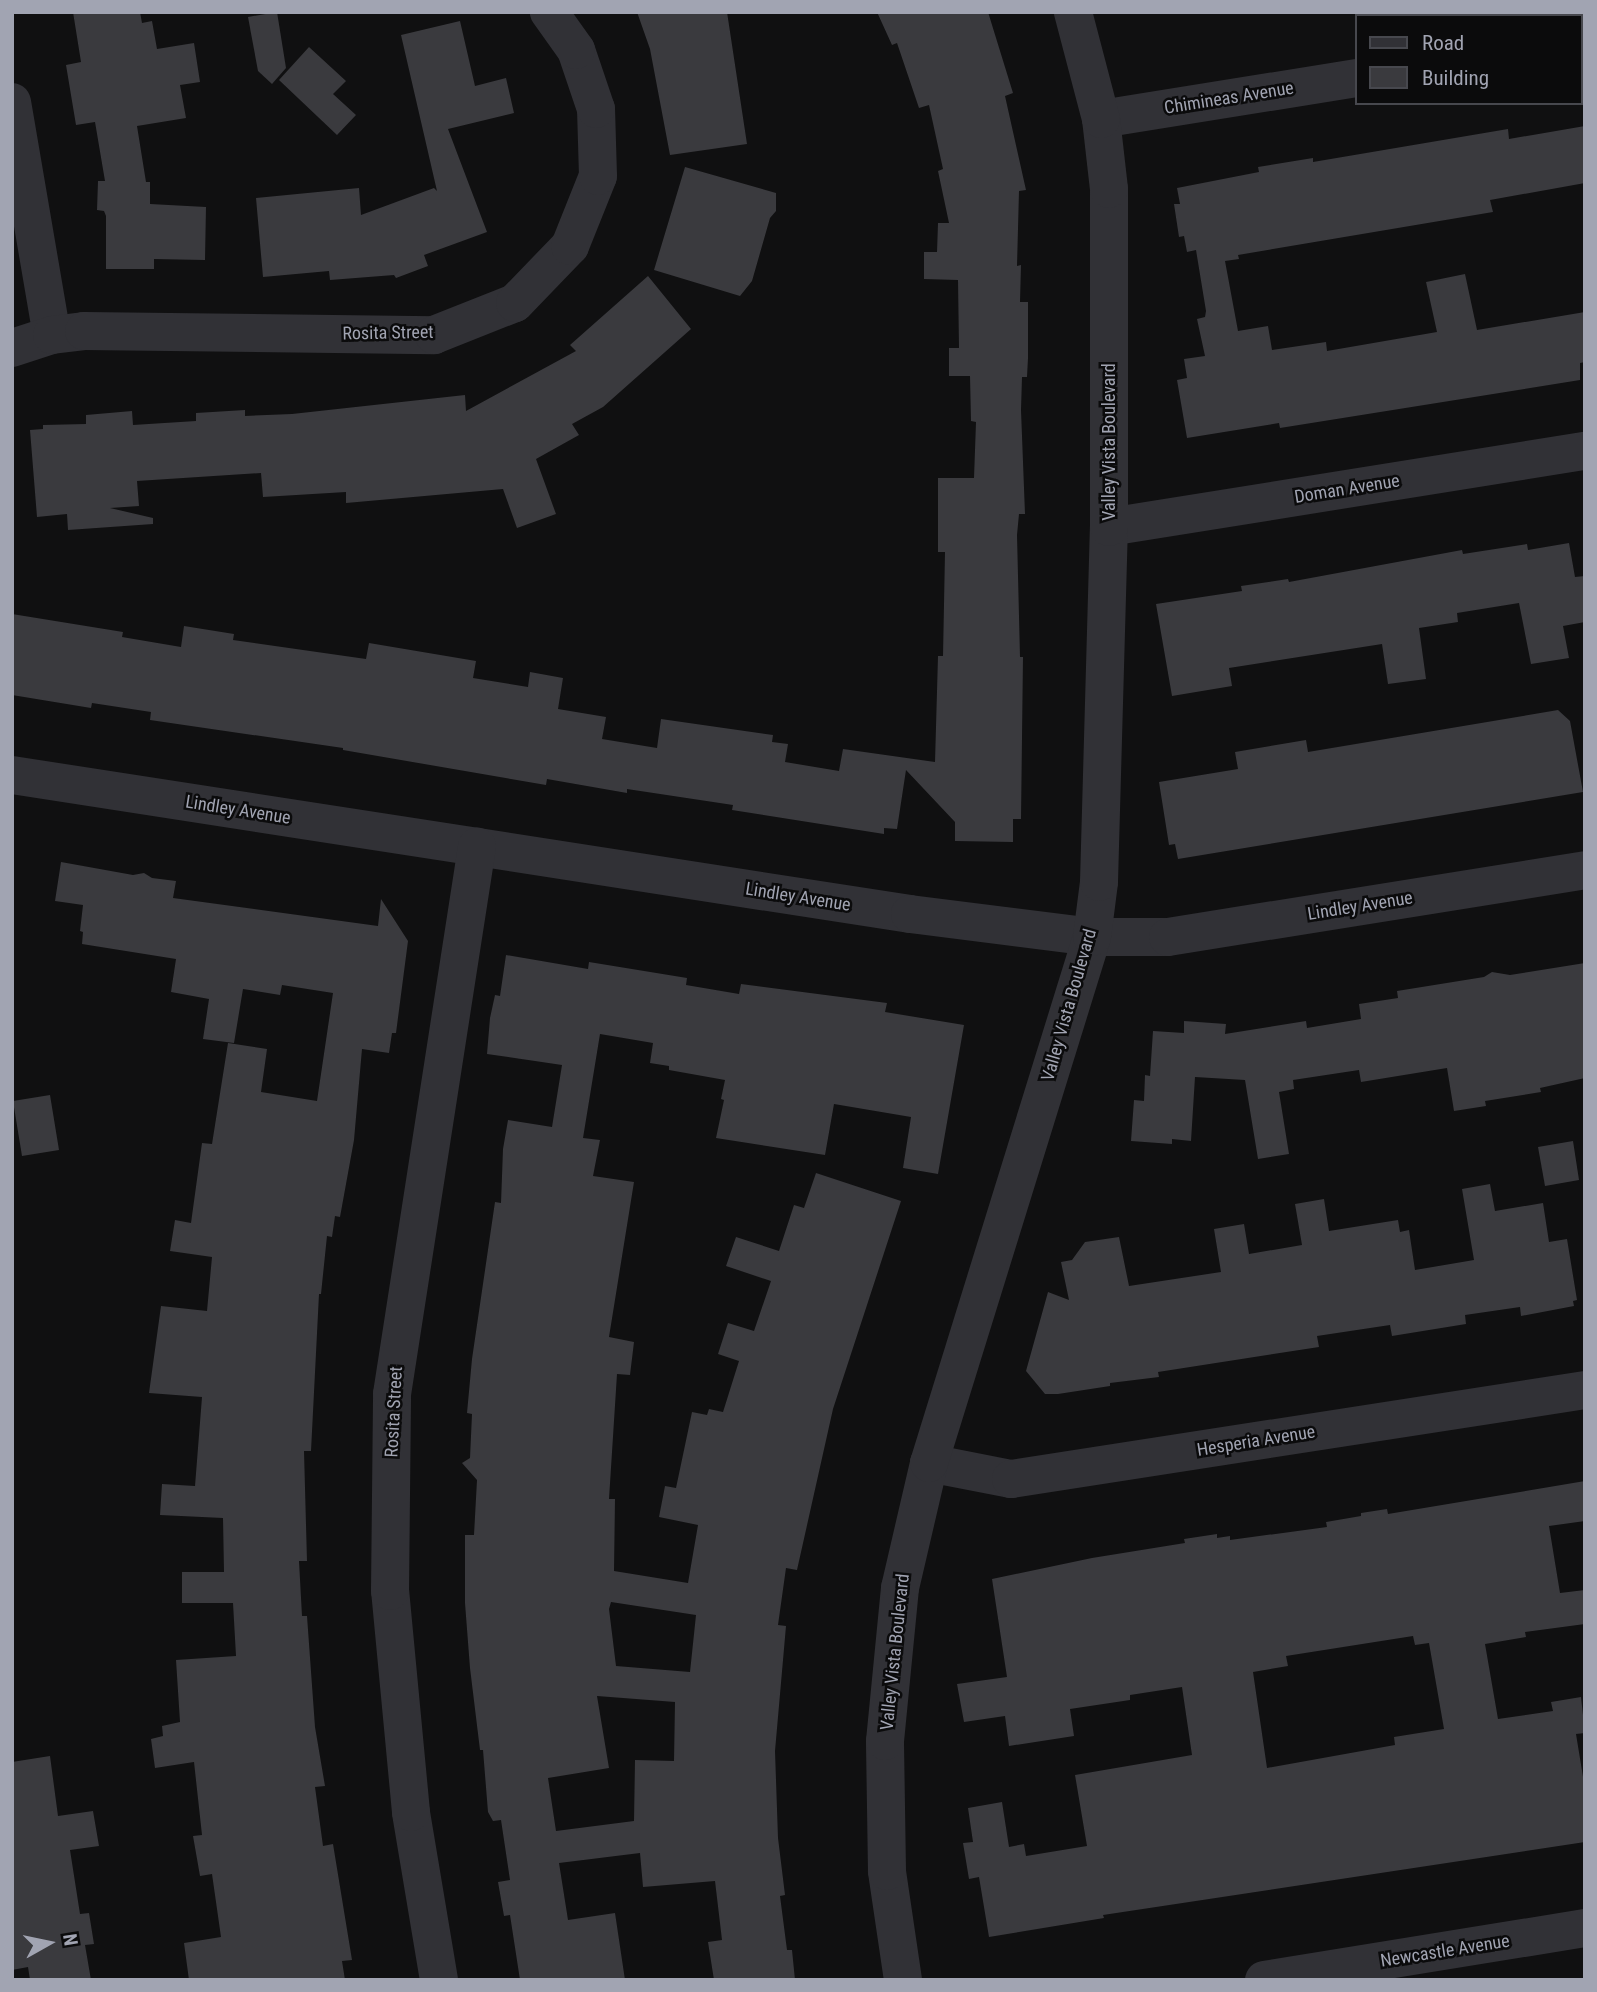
<!DOCTYPE html>
<html>
<head>
<meta charset="utf-8">
<style>
  body { margin:0 }
  #map { position:relative; width:1597px; height:1992px; overflow:hidden; background:#101011; font-family:"Roboto Condensed",sans-serif }
  div>[style] { position:absolute }
  [style*='--x'] { left:calc(var(--x)*1px); top:calc(var(--y)*1px); width:calc(var(--w)*1px); rotate:calc(var(--a)*1deg) }
  .building>* { inset:0; background:#3a3a3e }
  .minor>* { height:38px; margin:-19px; padding:0 19px; transform-origin:19px; border-radius:19px; background:#313136 }
  span { translate:-50% -50%; white-space:nowrap; text-align:center; line-height:1.15; -webkit-text-stroke:5px #0b0b0c; paint-order:stroke }
  .street-label { font-size:18px; color:#a1a4b2 }
  .frame { position:absolute; inset:0; border:14px solid #a1a4b2; pointer-events:none }
  .legend { position:absolute; left:1355px; top:14px; width:228px; height:91px; box-sizing:border-box; background:#0b0b0c; border:2px solid #47484e; margin:0; padding:9px 12px; list-style:none; font-size:21px; color:#a1a4b2 }
  .legend li { display:flex; align-items:center; gap:14px; height:35px }
  .legend b { width:35px; border:2px solid #47484e }
  .north { position:absolute; left:14px; top:1908px; width:70px; height:70px; -webkit-text-stroke:5px #0b0b0c; paint-order:stroke; rotate:81deg; font-size:19px; font-weight:700; line-height:28px; text-align:center; color:#a1a4b2 }
  .north::after { content:''; display:block; margin:auto; width:24px; height:32px; background:#a1a4b2; clip-path:polygon(50% 0,100% 100%,50% 72%,0 100%) }
</style>
</head>
<body>
<div id="map">
  <div class="building">
    <div style="clip-path:polygon(73px 12px,140px 12px,142px 23px,152px 21px,157px 49px,194px 43px,200px 82px,180px 85px,186px 118px,137px 126px,146px 182px,150px 182px,150px 204px,206px 207px,205px 260px,154px 259px,154px 269px,106px 269px,106px 216px,104px 211px,97px 210px,98px 181px,105px 181px,95px 122px,76px 125px,66px 65px,81px 62px)"></div>
    <div style="clip-path:polygon(277px 12px,286px 68px,272px 84px,258px 71px,248px 17px)"></div>
    <div style="clip-path:polygon(637px 12px,727px 12px,747px 144px,670px 155px,650px 49px)"></div>
    <div style="clip-path:polygon(877px 12px,988px 12px,1013px 93px,1005px 96px,1026px 190px,1019px 191px,1017px 266px,1021px 265px,1020px 302px,1028px 302px,1028px 358px,1027px 377px,1022px 377px,1021px 410px,1025px 514px,1019px 514px,1017px 535px,1020px 657px,1023px 657px,1021px 819px,1013px 819px,1013px 842px,955px 841px,955px 822px,906px 770px,897px 829px,884px 828px,884px 834px,732px 810px,733px 805px,627px 789px,627px 793px,547px 779px,546px 785px,343px 750px,343px 748px,150px 720px,151px 712px,92px 703px,91px 708px,12px 695px,12px 614px,123px 632px,122px 637px,181px 647px,184px 626px,234px 634px,233px 640px,366px 659px,369px 643px,476px 661px,473px 678px,528px 687px,530px 672px,563px 678px,558px 709px,606px 717px,602px 739px,657px 748px,661px 719px,773px 735px,772px 742px,788px 744px,785px 762px,839px 771px,843px 749px,935px 762px,938px 656px,943px 656px,945px 552px,938px 552px,938px 478px,974px 478px,976px 422px,971px 421px,970px 376px,949px 376px,949px 348px,959px 348px,958px 280px,924px 279px,924px 252px,937px 252px,938px 223px,949px 223px,938px 171px,943px 169px,929px 105px,919px 108px,897px 43px,892px 45px)"></div>
    <div style="clip-path:polygon(460px 21px,475px 86px,506px 78px,514px 113px,448px 129px,487px 232px,424px 255px,428px 266px,396px 278px,394px 275px,330px 280px,329px 271px,263px 277px,256px 198px,359px 188px,361px 215px,434px 188px,437px 191px,401px 35px)"></div>
    <div style="clip-path:polygon(309px 47px,346px 81px,333px 94px,356px 115px,337px 135px,279px 80px)"></div>
    <div style="clip-path:polygon(1585px 126px,1585px 183px,1490px 200px,1493px 212px,1238px 255px,1239px 259px,1225px 261px,1238px 331px,1268px 326px,1272px 350px,1326px 342px,1327px 351px,1437px 332px,1426px 282px,1465px 274px,1477px 330px,1585px 312px,1585px 362px,1580px 363px,1580px 380px,1280px 428px,1279px 423px,1187px 438px,1177px 380px,1187px 378px,1184px 359px,1205px 356px,1197px 319px,1205px 317px,1206px 311px,1196px 250px,1187px 252px,1184px 236px,1179px 237px,1174px 204px,1180px 204px,1177px 188px,1259px 172px,1258px 167px,1313px 158px,1313px 162px,1508px 129px,1509px 139px)"></div>
    <div style="clip-path:polygon(685px 167px,776px 193px,776px 211px,770px 218px,752px 281px,740px 296px,654px 270px)"></div>
    <div style="clip-path:polygon(648px 276px,691px 329px,603px 407px,572px 424px,579px 435px,536px 459px,556px 514px,517px 528px,503px 489px,346px 503px,346px 492px,263px 497px,261px 473px,137px 481px,139px 506px,110px 508px,153px 518px,153px 524px,68px 530px,67px 514px,37px 517px,30px 430px,43px 429px,43px 425px,86px 424px,86px 415px,132px 411px,133px 425px,196px 421px,196px 413px,245px 410px,245px 416px,292px 414px,465px 395px,466px 411px,576px 351px,570px 345px)"></div>
    <div style="clip-path:polygon(1569px 543px,1575px 577px,1585px 576px,1585px 622px,1563px 626px,1569px 658px,1531px 664px,1519px 603px,1457px 613px,1458px 622px,1419px 628px,1426px 679px,1388px 684px,1382px 644px,1229px 668px,1232px 686px,1172px 696px,1156px 604px,1242px 591px,1241px 586px,1288px 579px,1289px 582px,1462px 550px,1463px 554px,1527px 544px,1528px 550px)"></div>
    <div style="clip-path:polygon(1558px 710px,1570px 721px,1583px 792px,1178px 859px,1175px 844px,1169px 845px,1159px 782px,1238px 769px,1235px 752px,1306px 740px,1308px 752px)"></div>
    <div style="clip-path:polygon(61px 862px,133px 875px,144px 873px,152px 878px,176px 881px,173px 898px,378px 926px,381px 899px,408px 941px,396px 1033px,392px 1033px,389px 1053px,362px 1049px,354px 1140px,340px 1217px,335px 1216px,332px 1237px,327px 1236px,321px 1294px,319px 1294px,311px 1451px,304px 1451px,307px 1561px,299px 1561px,302px 1616px,307px 1616px,315px 1727px,325px 1786px,315px 1787px,323px 1846px,333px 1844px,352px 1960px,342px 1961px,345px 1980px,189px 1980px,184px 1943px,221px 1937px,212px 1874px,200px 1876px,193px 1836px,202px 1835px,194px 1762px,155px 1768px,151px 1739px,163px 1736px,162px 1726px,180px 1722px,176px 1660px,236px 1656px,233px 1603px,182px 1603px,182px 1572px,224px 1572px,223px 1518px,160px 1515px,162px 1484px,195px 1486px,202px 1397px,149px 1393px,161px 1306px,207px 1311px,212px 1257px,170px 1251px,175px 1220px,191px 1223px,202px 1143px,212px 1144px,228px 1043px,267px 1049px,261px 1092px,317px 1101px,333px 993px,282px 985px,280px 995px,243px 989px,234px 1043px,203px 1039px,209px 999px,171px 992px,176px 959px,82px 944px,83px 932px,80px 931px,83px 905px,55px 901px)"></div>
    <div style="clip-path:polygon(evenodd,506px 955px,588px 969px,589px 962px,687px 978px,686px 985px,739px 994px,741px 984px,887px 1003px,885px 1012px,964px 1025px,938px 1174px,903px 1168px,911px 1117px,834px 1104px,825px 1155px,716px 1138px,724px 1100px,721px 1099px,725px 1080px,669px 1070px,669px 1066px,650px 1063px,653px 1043px,600px 1034px,583px 1138px,600px 1140px,593px 1176px,634px 1182px,609px 1337px,634px 1342px,630px 1375px,617px 1374px,609px 1499px,615px 1499px,614px 1571px,688px 1583px,698px 1525px,659px 1517px,665px 1486px,676px 1488px,692px 1412px,707px 1415px,709px 1409px,723px 1412px,739px 1361px,718px 1354px,728px 1323px,754px 1331px,771px 1281px,726px 1266px,736px 1237px,779px 1251px,794px 1205px,804px 1208px,816px 1173px,901px 1201px,833px 1409px,797px 1570px,786px 1568px,778px 1625px,786px 1626px,775px 1751px,778px 1838px,785px 1895px,780px 1896px,787px 1950px,792px 1950px,795px 1980px,714px 1980px,708px 1942px,722px 1940px,715px 1881px,643px 1887px,640px 1853px,559px 1863px,568px 1920px,615px 1913px,625px 1980px,520px 1980px,510px 1915px,504px 1916px,498px 1882px,510px 1880px,501px 1820px,493px 1821px,488px 1812px,483px 1750px,480px 1750px,470px 1668px,465px 1603px,465px 1535px,474px 1535px,477px 1480px,462px 1463px,470px 1458px,472px 1414px,467px 1413px,472px 1359px,495px 1202px,501px 1203px,503px 1149px,508px 1120px,552px 1127px,562px 1065px,487px 1054px,490px 1018px,495px 995px,500px 996px,506px 955px,611px 1602px,696px 1615px,690px 1672px,616px 1666px,609px 1609px,611px 1602px,506px 955px,597px 1696px,675px 1702px,674px 1761px,635px 1760px,634px 1821px,556px 1831px,548px 1778px,609px 1768px,597px 1696px)"></div>
    <div style="clip-path:polygon(1585px 963px,1585px 1078px,1540px 1088px,1541px 1092px,1485px 1101px,1486px 1106px,1454px 1111px,1447px 1068px,1361px 1082px,1359px 1070px,1293px 1080px,1294px 1089px,1279px 1092px,1289px 1154px,1258px 1159px,1245px 1080px,1195px 1077px,1191px 1141px,1172px 1139px,1172px 1144px,1131px 1141px,1134px 1100px,1144px 1101px,1145px 1075px,1150px 1076px,1153px 1031px,1184px 1033px,1184px 1021px,1226px 1024px,1225px 1034px,1306px 1021px,1307px 1028px,1361px 1019px,1359px 1004px,1398px 998px,1397px 991px,1484px 977px,1492px 972px,1510px 975px)"></div>
    <div style="clip-path:polygon(50px 1095px,59px 1150px,22px 1156px,13px 1101px)"></div>
    <div style="clip-path:polygon(1573px 1141px,1579px 1180px,1545px 1186px,1538px 1147px)"></div>
    <div style="clip-path:polygon(1490px 1184px,1495px 1211px,1543px 1203px,1549px 1242px,1567px 1239px,1577px 1300px,1573px 1301px,1574px 1306px,1521px 1316px,1520px 1307px,1465px 1315px,1466px 1324px,1392px 1336px,1390px 1325px,1317px 1336px,1319px 1347px,1158px 1372px,1159px 1377px,1110px 1383px,1110px 1386px,1058px 1394px,1045px 1394px,1026px 1371px,1048px 1292px,1069px 1300px,1061px 1262px,1072px 1260px,1085px 1242px,1119px 1237px,1129px 1286px,1221px 1272px,1214px 1229px,1244px 1224px,1249px 1254px,1302px 1245px,1295px 1204px,1324px 1199px,1329px 1231px,1398px 1220px,1400px 1232px,1409px 1230px,1415px 1270px,1474px 1260px,1462px 1189px)"></div>
    <div style="clip-path:polygon(evenodd,1585px 1481px,1585px 1521px,1549px 1526px,1560px 1593px,1585px 1590px,1585px 1624px,1525px 1632px,1526px 1637px,1485px 1644px,1498px 1719px,1553px 1711px,1551px 1702px,1581px 1697px,1585px 1733px,1576px 1734px,1585px 1789px,1585px 1842px,1103px 1915px,1104px 1918px,989px 1937px,979px 1877px,969px 1879px,963px 1843px,973px 1842px,968px 1808px,1002px 1802px,1009px 1847px,1024px 1844px,1026px 1856px,1087px 1846px,1075px 1775px,1192px 1755px,1182px 1687px,1130px 1695px,1130px 1700px,1070px 1709px,1074px 1736px,1009px 1746px,1005px 1716px,964px 1722px,957px 1684px,1007px 1677px,992px 1579px,1092px 1558px,1185px 1543px,1184px 1539px,1217px 1534px,1217px 1538px,1230px 1536px,1230px 1540px,1327px 1527px,1326px 1522px,1361px 1516px,1361px 1513px,1387px 1509px,1388px 1514px,1585px 1481px,1413px 1636px,1415px 1645px,1429px 1643px,1444px 1729px,1394px 1737px,1395px 1745px,1267px 1768px,1253px 1672px,1288px 1666px,1286px 1656px,1413px 1636px)"></div>
    <div style="clip-path:polygon(50px 1756px,58px 1816px,93px 1811px,99px 1846px,70px 1850px,80px 1914px,89px 1913px,94px 1944px,85px 1945px,91px 1980px,30px 1980px,28px 1967px,12px 1970px,12px 1762px)"></div>
  </div>
  <div class="minor">
    <div style="--x:1581;--y:42;--w:4;--a:0"></div>
    <div style="--x:12;--y:102;--w:236;--a:80.3"></div>
    <div style="--x:1101;--y:119;--w:259;--a:-9.1"></div>
    <div style="--x:12;--y:348;--w:42;--a:-18"></div>
    <div style="--x:52;--y:335;--w:32;--a:-7"></div>
    <div style="--x:84;--y:331;--w:350;--a:0.7"></div>
    <div style="--x:434;--y:335;--w:87;--a:-21.6"></div>
    <div style="--x:515;--y:303;--w:79;--a:-46"></div>
    <div style="--x:570;--y:246;--w:75;--a:-68.2"></div>
    <div style="--x:598;--y:176;--w:67;--a:-91.7"></div>
    <div style="--x:596;--y:109;--w:62;--a:-108.7"></div>
    <div style="--x:576;--y:50;--w:47;--a:-125.4"></div>
    <div style="--x:1109;--y:527;--w:482;--a:-9.1"></div>
    <div style="--x:12;--y:775;--w:909;--a:8.8"></div>
    <div style="--x:910;--y:914;--w:183;--a:7.2"></div>
    <div style="--x:1092;--y:937;--w:76;--a:0"></div>
    <div style="--x:1168;--y:937;--w:422;--a:-9.1"></div>
    <div style="--x:929;--y:1463;--w:84;--a:11"></div>
    <div style="--x:1011;--y:1479;--w:581;--a:-8.81"></div>
    <div style="--x:439;--y:1980;--w:170;--a:-99.5"></div>
    <div style="--x:411;--y:1812;--w:222;--a:-95.4"></div>
    <div style="--x:390;--y:1591;--w:197;--a:-89.4"></div>
    <div style="--x:392;--y:1394;--w:554;--a:-81.17"></div>
    <div style="--x:903;--y:1980;--w:110;--a:-98.4"></div>
    <div style="--x:887;--y:1871;--w:130;--a:-90.9"></div>
    <div style="--x:885;--y:1741;--w:154;--a:-84.4"></div>
    <div style="--x:900;--y:1588;--w:128;--a:-76.9"></div>
    <div style="--x:929;--y:1463;--w:551;--a:-72.78"></div>
    <div style="--x:1092;--y:937;--w:55;--a:-82.7"></div>
    <div style="--x:1099;--y:882;--w:355;--a:-88.4"></div>
    <div style="--x:1109;--y:527;--w:338;--a:-90"></div>
    <div style="--x:1109;--y:189;--w:70;--a:-96.5"></div>
    <div style="--x:1101;--y:119;--w:111;--a:-104.7"></div>
    <div style="--x:1264;--y:1980;--w:325;--a:-9.2"></div>
  </div>
  <div class="street-label">
    <span style="left:1229px;top:98px;rotate:-9deg">Chimineas Avenue</span>
    <span style="left:388px;top:333px;rotate:-1deg">Rosita Street</span>
    <span style="left:1109px;top:442px;rotate:-90deg">Valley Vista Boulevard</span>
    <span style="left:1347px;top:489px;rotate:-9deg">Doman Avenue</span>
    <span style="left:238px;top:810px;rotate:9deg">Lindley Avenue</span>
    <span style="left:798px;top:897px;rotate:9deg">Lindley Avenue</span>
    <span style="left:1360px;top:906px;rotate:-9deg">Lindley Avenue</span>
    <span style="left:1069px;top:1005px;rotate:-74deg">Valley Vista Boulevard</span>
    <span style="left:394px;top:1412px;rotate:-87deg">Rosita Street</span>
    <span style="left:1256px;top:1441px;rotate:-9deg">Hesperia Avenue</span>
    <span style="left:895px;top:1652px;rotate:-84deg">Valley Vista Boulevard</span>
    <span style="left:1445px;top:1951px;rotate:-9deg">Newcastle Avenue</span>
  </div>
  <div class="frame"></div>
  <ul class="legend">
  <li><b style="height:9px;background:#313136"></b>Road</li>
  <li><b style="height:19px;background:#3a3a3e"></b>Building</li>
  </ul>
  <div class="north">N</div>
</div>
</body>
</html>
